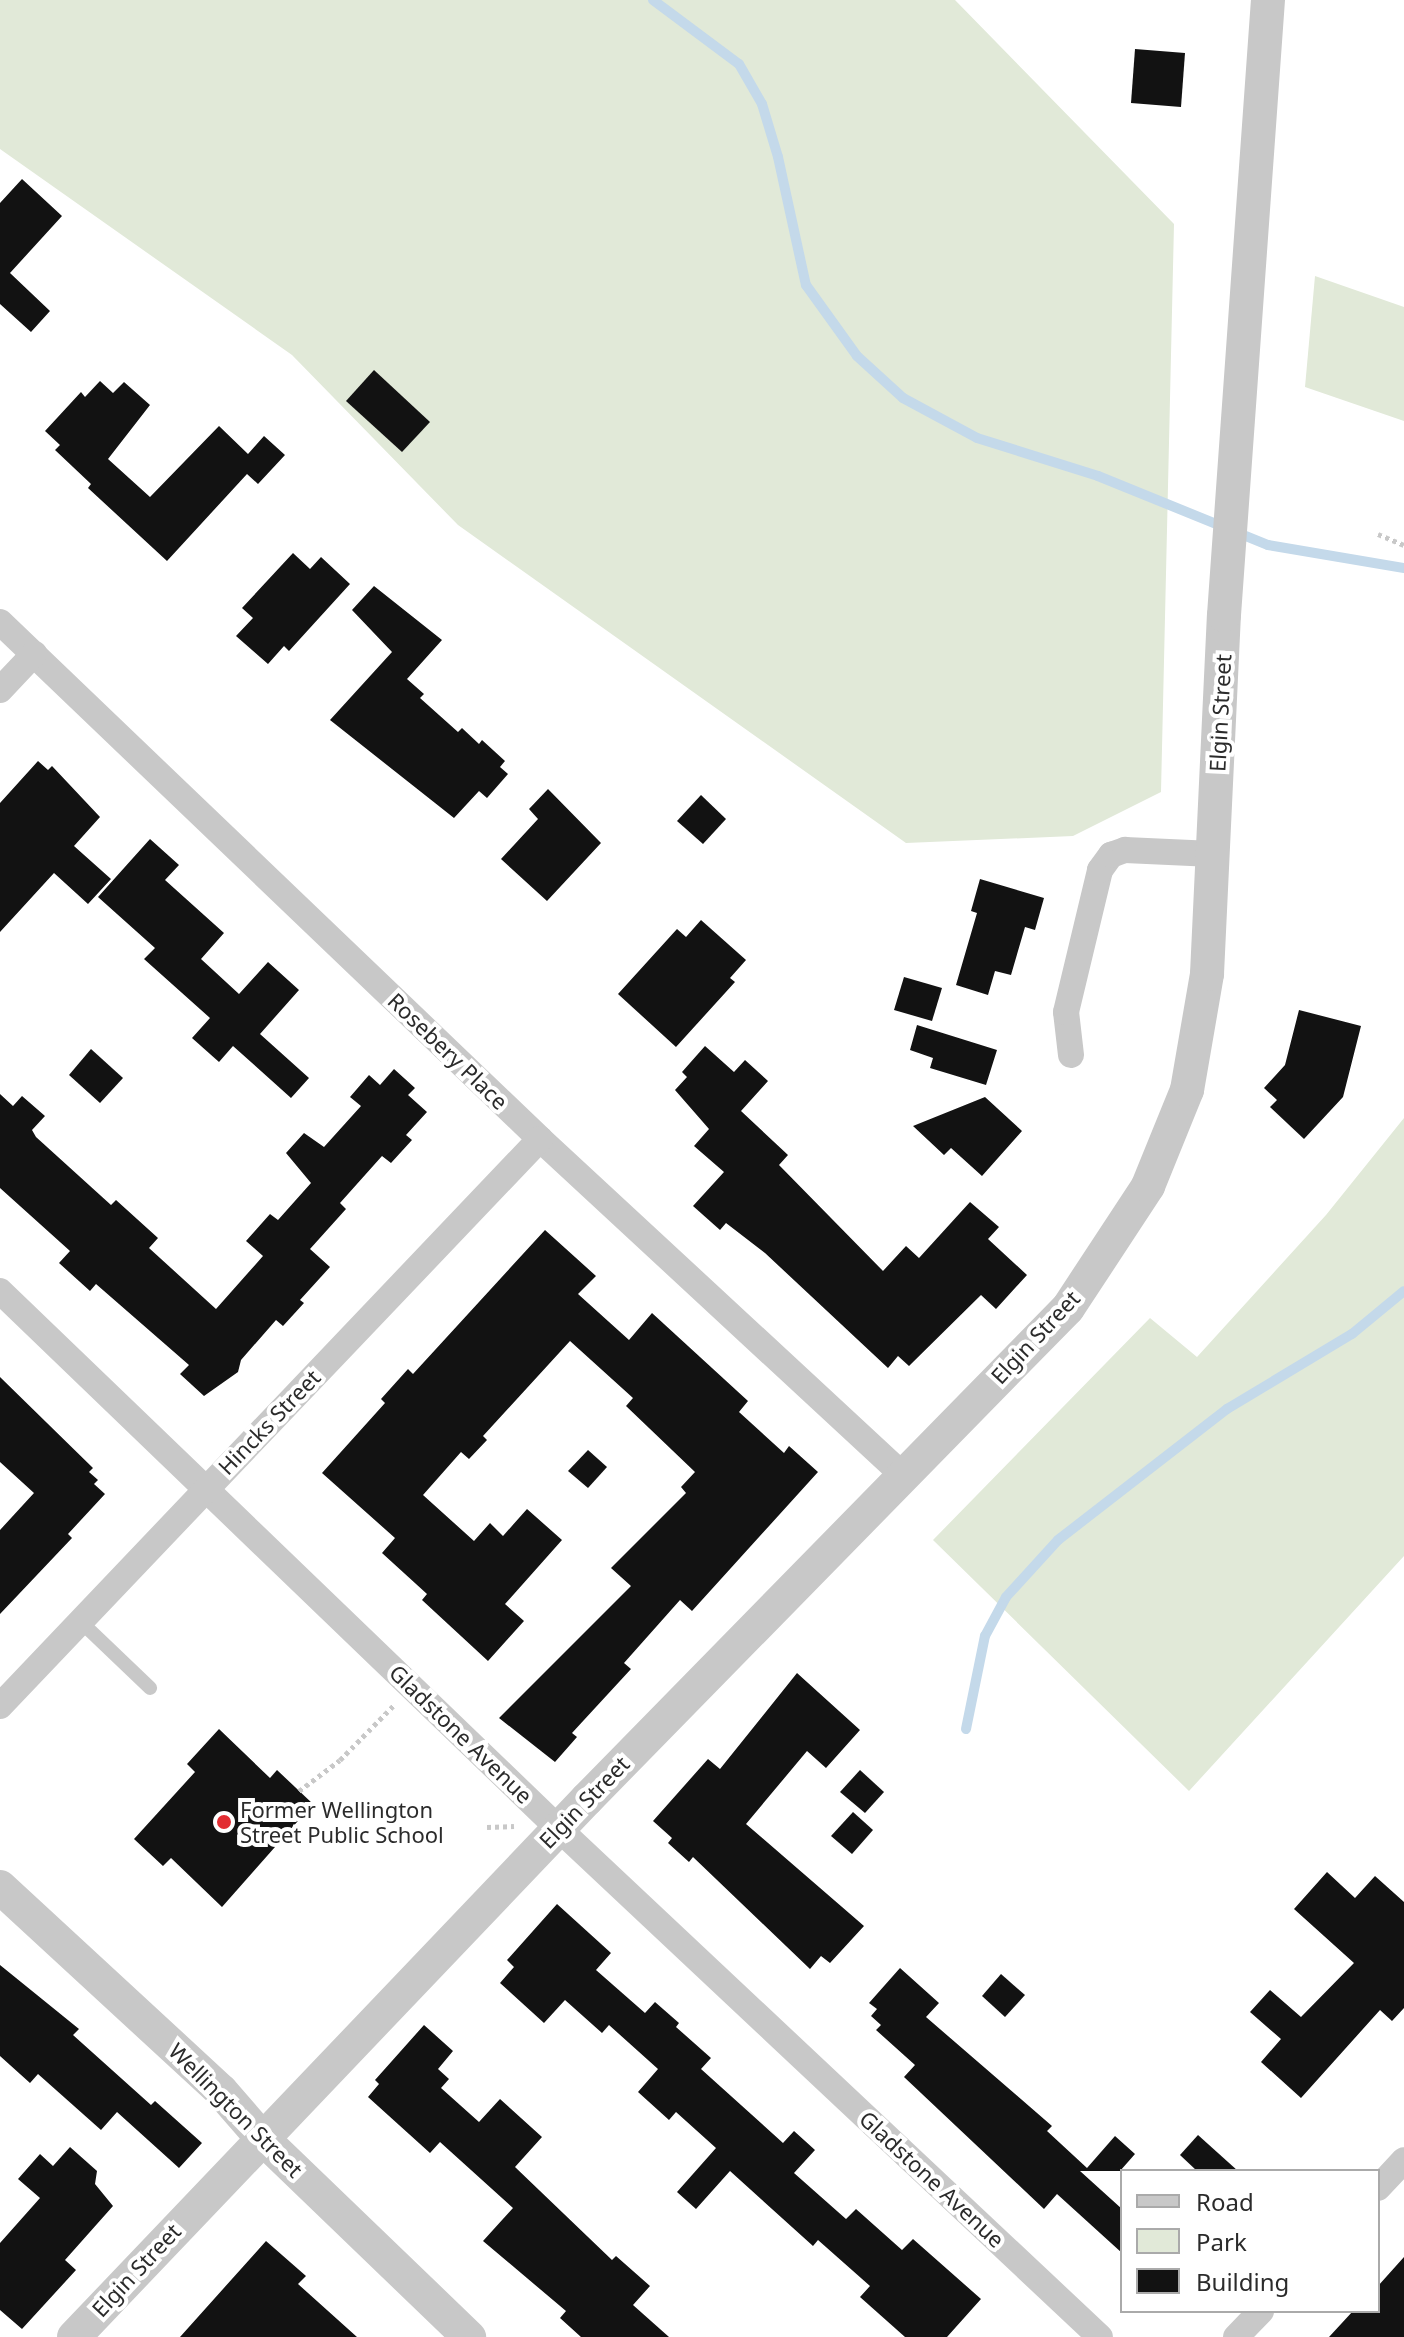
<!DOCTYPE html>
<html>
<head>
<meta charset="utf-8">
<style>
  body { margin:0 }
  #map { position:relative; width:1404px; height:2337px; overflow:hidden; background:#fff; font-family:"Noto Sans",sans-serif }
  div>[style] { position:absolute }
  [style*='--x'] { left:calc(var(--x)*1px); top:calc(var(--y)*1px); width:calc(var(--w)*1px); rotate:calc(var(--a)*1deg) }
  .green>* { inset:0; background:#e1e9d8 }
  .stream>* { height:10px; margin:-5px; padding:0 5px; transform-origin:5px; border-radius:5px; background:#c4d9ea }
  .building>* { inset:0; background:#121212 }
  .path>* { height:5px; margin-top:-2.5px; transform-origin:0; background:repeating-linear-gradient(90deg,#c8c8c8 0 4px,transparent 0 8px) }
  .service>* { height:14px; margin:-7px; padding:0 7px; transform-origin:7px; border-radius:7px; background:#c8c8c8 }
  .minor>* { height:26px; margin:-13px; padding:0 13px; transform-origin:13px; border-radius:13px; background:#c8c8c8 }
  .tertiary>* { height:34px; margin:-17px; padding:0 17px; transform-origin:17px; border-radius:17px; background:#c8c8c8 }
  .dots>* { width:22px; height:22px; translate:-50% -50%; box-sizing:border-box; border:4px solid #fff; border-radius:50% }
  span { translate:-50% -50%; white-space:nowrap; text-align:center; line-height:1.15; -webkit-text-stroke:8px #fff; paint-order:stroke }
  .street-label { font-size:22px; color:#2b2b2b }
  .poi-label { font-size:22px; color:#2b2b2b }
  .left { translate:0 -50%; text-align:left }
  .legend { position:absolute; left:1120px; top:2169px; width:260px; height:144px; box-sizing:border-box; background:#fff; border:2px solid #aaa; margin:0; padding:10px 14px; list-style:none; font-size:24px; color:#2b2b2b }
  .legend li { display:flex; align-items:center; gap:16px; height:40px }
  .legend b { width:40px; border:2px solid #aaa }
</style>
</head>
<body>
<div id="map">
  <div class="green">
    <div style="clip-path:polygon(0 0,955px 0,1174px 224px,1161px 792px,1073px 836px,906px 843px,458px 525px,292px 355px,0 149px)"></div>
    <div style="clip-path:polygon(1315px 276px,1404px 307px,1404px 421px,1305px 387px)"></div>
    <div style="clip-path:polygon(1404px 1118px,1404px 1556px,1189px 1791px,933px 1540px,1150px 1318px,1197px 1357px,1326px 1215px)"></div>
  </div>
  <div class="stream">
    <div style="--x:653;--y:0;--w:107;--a:36.7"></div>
    <div style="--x:739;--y:64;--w:46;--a:60.1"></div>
    <div style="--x:762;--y:104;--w:55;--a:73.2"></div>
    <div style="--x:778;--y:157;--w:131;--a:77.7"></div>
    <div style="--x:806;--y:285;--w:87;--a:54.3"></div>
    <div style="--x:857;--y:356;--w:62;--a:42.4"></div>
    <div style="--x:903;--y:398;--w:84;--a:28.4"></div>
    <div style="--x:977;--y:438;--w:127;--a:17.4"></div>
    <div style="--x:1098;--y:476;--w:183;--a:22.1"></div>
    <div style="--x:1268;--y:545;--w:138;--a:9.6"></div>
    <div style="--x:966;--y:1729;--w:95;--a:-78.5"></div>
    <div style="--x:985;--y:1636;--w:44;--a:-61.7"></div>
    <div style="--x:1006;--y:1597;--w:77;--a:-47.6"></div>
    <div style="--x:1058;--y:1540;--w:214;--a:-37.8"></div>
    <div style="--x:1227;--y:1409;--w:146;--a:-31"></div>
    <div style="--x:1352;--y:1334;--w:67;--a:-39.6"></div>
  </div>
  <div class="building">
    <div style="clip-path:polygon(1135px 49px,1185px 53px,1181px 107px,1131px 103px)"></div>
    <div style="clip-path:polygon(22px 179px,62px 216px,10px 273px,50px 311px,31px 332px,0 304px,0 203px)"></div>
    <div style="clip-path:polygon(374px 370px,430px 422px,402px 452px,346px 401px)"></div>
    <div style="clip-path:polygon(100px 381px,113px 393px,124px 382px,150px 405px,108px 459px,150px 497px,219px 426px,248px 454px,264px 436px,285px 455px,258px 484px,247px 474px,167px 561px,88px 488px,91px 484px,55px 450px,60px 445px,45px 431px,81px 392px,85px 397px)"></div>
    <div style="clip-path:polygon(293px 553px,310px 569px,321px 557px,350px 584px,289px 651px,284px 646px,268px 664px,236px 636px,253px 618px,242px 608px)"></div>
    <div style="clip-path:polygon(374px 586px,442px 640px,407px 679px,424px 694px,420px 698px,458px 732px,462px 728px,479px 744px,482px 740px,505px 761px,500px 767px,508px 774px,487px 798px,479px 791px,454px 818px,330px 720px,392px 652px,352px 610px)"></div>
    <div style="clip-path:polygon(38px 761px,48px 770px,52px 766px,100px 817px,74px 846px,111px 879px,88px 904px,54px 873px,0 932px,0 803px)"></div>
    <div style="clip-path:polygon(548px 789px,601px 843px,547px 901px,501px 859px,538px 819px,529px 809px)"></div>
    <div style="clip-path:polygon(701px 795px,726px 819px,703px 844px,677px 821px)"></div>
    <div style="clip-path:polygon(150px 839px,179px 865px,165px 880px,224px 933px,201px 959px,239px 994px,268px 962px,299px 990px,260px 1034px,309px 1078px,291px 1098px,233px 1046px,219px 1062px,192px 1038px,210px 1018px,144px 959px,155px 948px,98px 897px)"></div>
    <div style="clip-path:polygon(980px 879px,1044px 898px,1035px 930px,1025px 927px,1011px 975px,995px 971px,988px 995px,956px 985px,977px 913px,971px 911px)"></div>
    <div style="clip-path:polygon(701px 920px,746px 960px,730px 978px,735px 982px,676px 1047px,618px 994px,677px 929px,686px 937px)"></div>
    <div style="clip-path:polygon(904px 977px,942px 988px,932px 1021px,894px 1010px)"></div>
    <div style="clip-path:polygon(1299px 1010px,1361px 1026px,1343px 1097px,1304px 1139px,1270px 1107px,1277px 1100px,1264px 1088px,1285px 1065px)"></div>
    <div style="clip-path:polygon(917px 1025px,997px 1050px,986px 1085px,930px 1068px,933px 1058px,910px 1050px)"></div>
    <div style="clip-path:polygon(705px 1046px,734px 1072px,745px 1060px,768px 1081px,741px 1111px,788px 1155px,779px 1165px,883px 1271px,906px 1246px,919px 1258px,970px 1202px,999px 1227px,988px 1239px,1027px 1275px,996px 1309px,981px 1295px,909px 1366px,898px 1356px,888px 1368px,765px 1253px,726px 1223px,720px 1230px,693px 1206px,724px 1172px,694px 1146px,709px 1129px,675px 1090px,687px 1077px,682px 1072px)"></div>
    <div style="clip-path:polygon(91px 1049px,123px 1078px,100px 1103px,69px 1075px)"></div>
    <div style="clip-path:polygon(394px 1069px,415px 1088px,408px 1095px,427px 1112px,406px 1135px,412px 1140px,391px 1163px,382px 1156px,340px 1203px,346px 1209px,310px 1249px,330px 1267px,300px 1300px,304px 1303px,283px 1326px,276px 1320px,241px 1360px,238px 1372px,204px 1396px,180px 1374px,189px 1365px,96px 1284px,90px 1291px,59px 1263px,70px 1251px,0 1188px,0 1094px,13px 1106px,22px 1096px,45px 1116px,32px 1130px,36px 1137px,111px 1205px,116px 1200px,158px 1238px,149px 1248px,216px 1309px,263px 1256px,246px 1241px,270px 1214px,278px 1220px,311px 1183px,286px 1153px,304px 1133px,324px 1147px,361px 1106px,350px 1097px,369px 1075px,380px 1085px)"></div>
    <div style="clip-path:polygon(985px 1097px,1022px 1131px,982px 1176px,951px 1148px,944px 1155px,913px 1126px)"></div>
    <div style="clip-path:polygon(545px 1230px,596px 1276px,578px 1294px,629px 1340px,652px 1313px,748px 1401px,739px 1412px,784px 1453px,789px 1446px,818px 1472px,692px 1611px,680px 1600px,624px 1663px,631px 1669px,572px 1733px,577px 1737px,555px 1762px,499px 1718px,631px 1586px,611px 1568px,686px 1493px,681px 1487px,695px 1472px,626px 1406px,633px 1398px,570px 1341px,483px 1436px,487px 1440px,469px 1459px,461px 1452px,423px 1495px,474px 1541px,490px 1523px,503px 1536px,527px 1509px,562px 1540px,505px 1604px,524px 1621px,488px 1661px,422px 1600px,427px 1594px,382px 1553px,395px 1538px,322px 1473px,385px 1403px,381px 1399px,408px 1369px,413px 1374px)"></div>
    <div style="clip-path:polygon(0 1377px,93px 1468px,89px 1472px,98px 1480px,94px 1484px,105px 1494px,68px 1534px,72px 1538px,0 1614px,0 1530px,34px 1493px,0 1462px)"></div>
    <div style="clip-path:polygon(588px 1450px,607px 1467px,588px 1488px,568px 1471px)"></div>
    <div style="clip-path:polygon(797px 1673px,860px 1730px,826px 1768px,807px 1751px,746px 1824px,864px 1926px,830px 1963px,821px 1956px,810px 1969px,693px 1857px,689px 1862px,668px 1843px,672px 1838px,653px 1821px,708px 1759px,720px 1769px)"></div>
    <div style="clip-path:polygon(219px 1729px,270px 1778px,277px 1770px,313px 1804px,222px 1907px,171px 1858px,163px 1866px,134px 1839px,195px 1772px,187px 1764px)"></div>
    <div style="clip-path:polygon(860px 1770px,884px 1792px,865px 1813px,840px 1792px)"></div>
    <div style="clip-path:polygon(853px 1812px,873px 1830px,852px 1854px,831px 1836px)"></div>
    <div style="clip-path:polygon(1327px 1872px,1355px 1898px,1375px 1876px,1404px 1902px,1404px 2008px,1392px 2021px,1380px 2010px,1301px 2098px,1261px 2062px,1281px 2039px,1250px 2012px,1270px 1990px,1301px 2017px,1354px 1963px,1294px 1909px)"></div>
    <div style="clip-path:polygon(557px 1904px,611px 1953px,596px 1970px,645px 2013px,655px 2002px,679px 2023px,676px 2027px,711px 2058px,701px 2069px,783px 2143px,794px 2131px,815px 2150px,794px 2173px,846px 2219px,856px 2209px,902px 2250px,913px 2239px,981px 2299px,947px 2337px,905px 2337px,860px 2297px,870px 2286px,818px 2240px,813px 2246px,730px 2171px,696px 2209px,677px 2192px,716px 2148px,676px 2112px,669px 2120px,638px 2092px,658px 2069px,609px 2025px,602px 2033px,565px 2000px,544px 2023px,500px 1983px,514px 1967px,507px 1960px)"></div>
    <div style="clip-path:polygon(0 1965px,79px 2029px,73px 2035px,151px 2105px,155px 2101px,202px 2143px,179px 2168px,117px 2112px,101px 2130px,38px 2074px,30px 2083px,0 2056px)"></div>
    <div style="clip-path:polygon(900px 1968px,939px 2003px,926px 2017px,1052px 2126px,1047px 2131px,1087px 2168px,1115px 2136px,1135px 2154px,1120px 2171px,1080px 2171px,1122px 2209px,1122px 2253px,1057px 2194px,1044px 2209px,904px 2077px,915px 2065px,876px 2030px,881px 2025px,871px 2016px,877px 2009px,869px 2003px)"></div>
    <div style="clip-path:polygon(1001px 1974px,1025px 1995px,1005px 2017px,982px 1996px)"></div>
    <div style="clip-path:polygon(424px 2025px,453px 2051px,438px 2069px,449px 2079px,441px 2088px,479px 2122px,500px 2099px,542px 2137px,515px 2167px,612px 2260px,616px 2256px,650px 2286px,633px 2305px,669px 2337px,581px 2337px,560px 2318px,566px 2311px,483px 2241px,513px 2208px,440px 2142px,430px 2153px,368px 2097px,379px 2084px,375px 2080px)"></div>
    <div style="clip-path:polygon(1198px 2135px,1238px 2171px,1197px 2171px,1180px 2155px)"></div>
    <div style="clip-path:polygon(70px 2147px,97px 2171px,95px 2184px,113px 2206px,65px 2260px,76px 2270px,22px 2329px,0 2310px,0 2243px,40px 2198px,18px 2179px,40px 2154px,53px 2166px)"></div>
    <div style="clip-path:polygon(266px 2241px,306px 2276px,298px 2284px,357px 2337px,180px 2337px)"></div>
    <div style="clip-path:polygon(1404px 2257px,1404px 2337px,1329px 2337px,1353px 2311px,1378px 2311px,1378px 2286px)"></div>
  </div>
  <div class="path">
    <div style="--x:1378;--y:534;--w:28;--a:23"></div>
    <div style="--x:299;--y:1791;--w:51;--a:-37.1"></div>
    <div style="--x:340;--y:1760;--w:76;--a:-45.5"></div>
    <div style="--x:487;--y:1827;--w:27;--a:-2"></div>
  </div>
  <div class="service">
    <div style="--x:80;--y:1621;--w:97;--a:43.7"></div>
  </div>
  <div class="minor">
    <div style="--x:0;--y:622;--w:748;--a:43.75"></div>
    <div style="--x:540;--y:1139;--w:493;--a:42.8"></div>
    <div style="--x:0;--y:690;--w:50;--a:-46.6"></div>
    <div style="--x:1071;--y:1055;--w:43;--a:-96.6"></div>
    <div style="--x:1066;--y:1012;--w:146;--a:-76.5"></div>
    <div style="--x:1100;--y:870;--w:19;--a:-54"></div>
    <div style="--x:1111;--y:855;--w:15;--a:-20"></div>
    <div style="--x:1125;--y:850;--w:88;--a:2.6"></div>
    <div style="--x:0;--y:1291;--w:776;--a:43.9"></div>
    <div style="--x:559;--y:1829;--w:742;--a:43.2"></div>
    <div style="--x:0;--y:1706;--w:783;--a:-46.4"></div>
    <div style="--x:1378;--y:2188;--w:38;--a:-47"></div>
    <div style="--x:1236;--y:2337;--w:36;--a:-46"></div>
  </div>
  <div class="tertiary">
    <div style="--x:0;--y:1887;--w:301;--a:42.7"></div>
    <div style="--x:221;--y:2091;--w:61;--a:49"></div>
    <div style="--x:261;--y:2137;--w:289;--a:43.9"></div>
    <div style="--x:74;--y:2337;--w:743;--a:-46.36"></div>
    <div style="--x:587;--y:1799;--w:687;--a:-45.59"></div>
    <div style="--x:1068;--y:1308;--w:146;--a:-56.7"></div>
    <div style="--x:1148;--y:1186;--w:104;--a:-67.9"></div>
    <div style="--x:1187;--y:1090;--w:118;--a:-80.2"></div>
    <div style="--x:1207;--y:974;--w:359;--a:-87.3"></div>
    <div style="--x:1224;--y:615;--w:617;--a:-85.91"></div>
  </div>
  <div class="dots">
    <div style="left:224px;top:1822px;background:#e22d32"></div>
  </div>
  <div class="street-label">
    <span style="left:1220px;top:713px;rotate:-87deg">Elgin Street</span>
    <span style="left:448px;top:1051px;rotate:44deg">Rosebery Place</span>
    <span style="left:1035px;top:1337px;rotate:-47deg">Elgin Street</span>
    <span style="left:269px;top:1422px;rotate:-46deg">Hincks Street</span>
    <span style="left:461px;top:1734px;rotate:44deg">Gladstone Avenue</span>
    <span style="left:584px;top:1802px;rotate:-46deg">Elgin Street</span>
    <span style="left:236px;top:2110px;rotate:45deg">Wellington Street</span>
    <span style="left:932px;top:2179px;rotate:43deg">Gladstone Avenue</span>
    <span style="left:136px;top:2270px;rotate:-47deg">Elgin Street</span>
  </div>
  <div class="poi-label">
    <span class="left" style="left:240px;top:1822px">Former Wellington<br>Street Public School</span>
  </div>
  <ul class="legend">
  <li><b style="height:10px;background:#c8c8c8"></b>Road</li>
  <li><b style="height:22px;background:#e1e9d8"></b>Park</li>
  <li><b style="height:22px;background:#121212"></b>Building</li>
  </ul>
</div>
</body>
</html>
